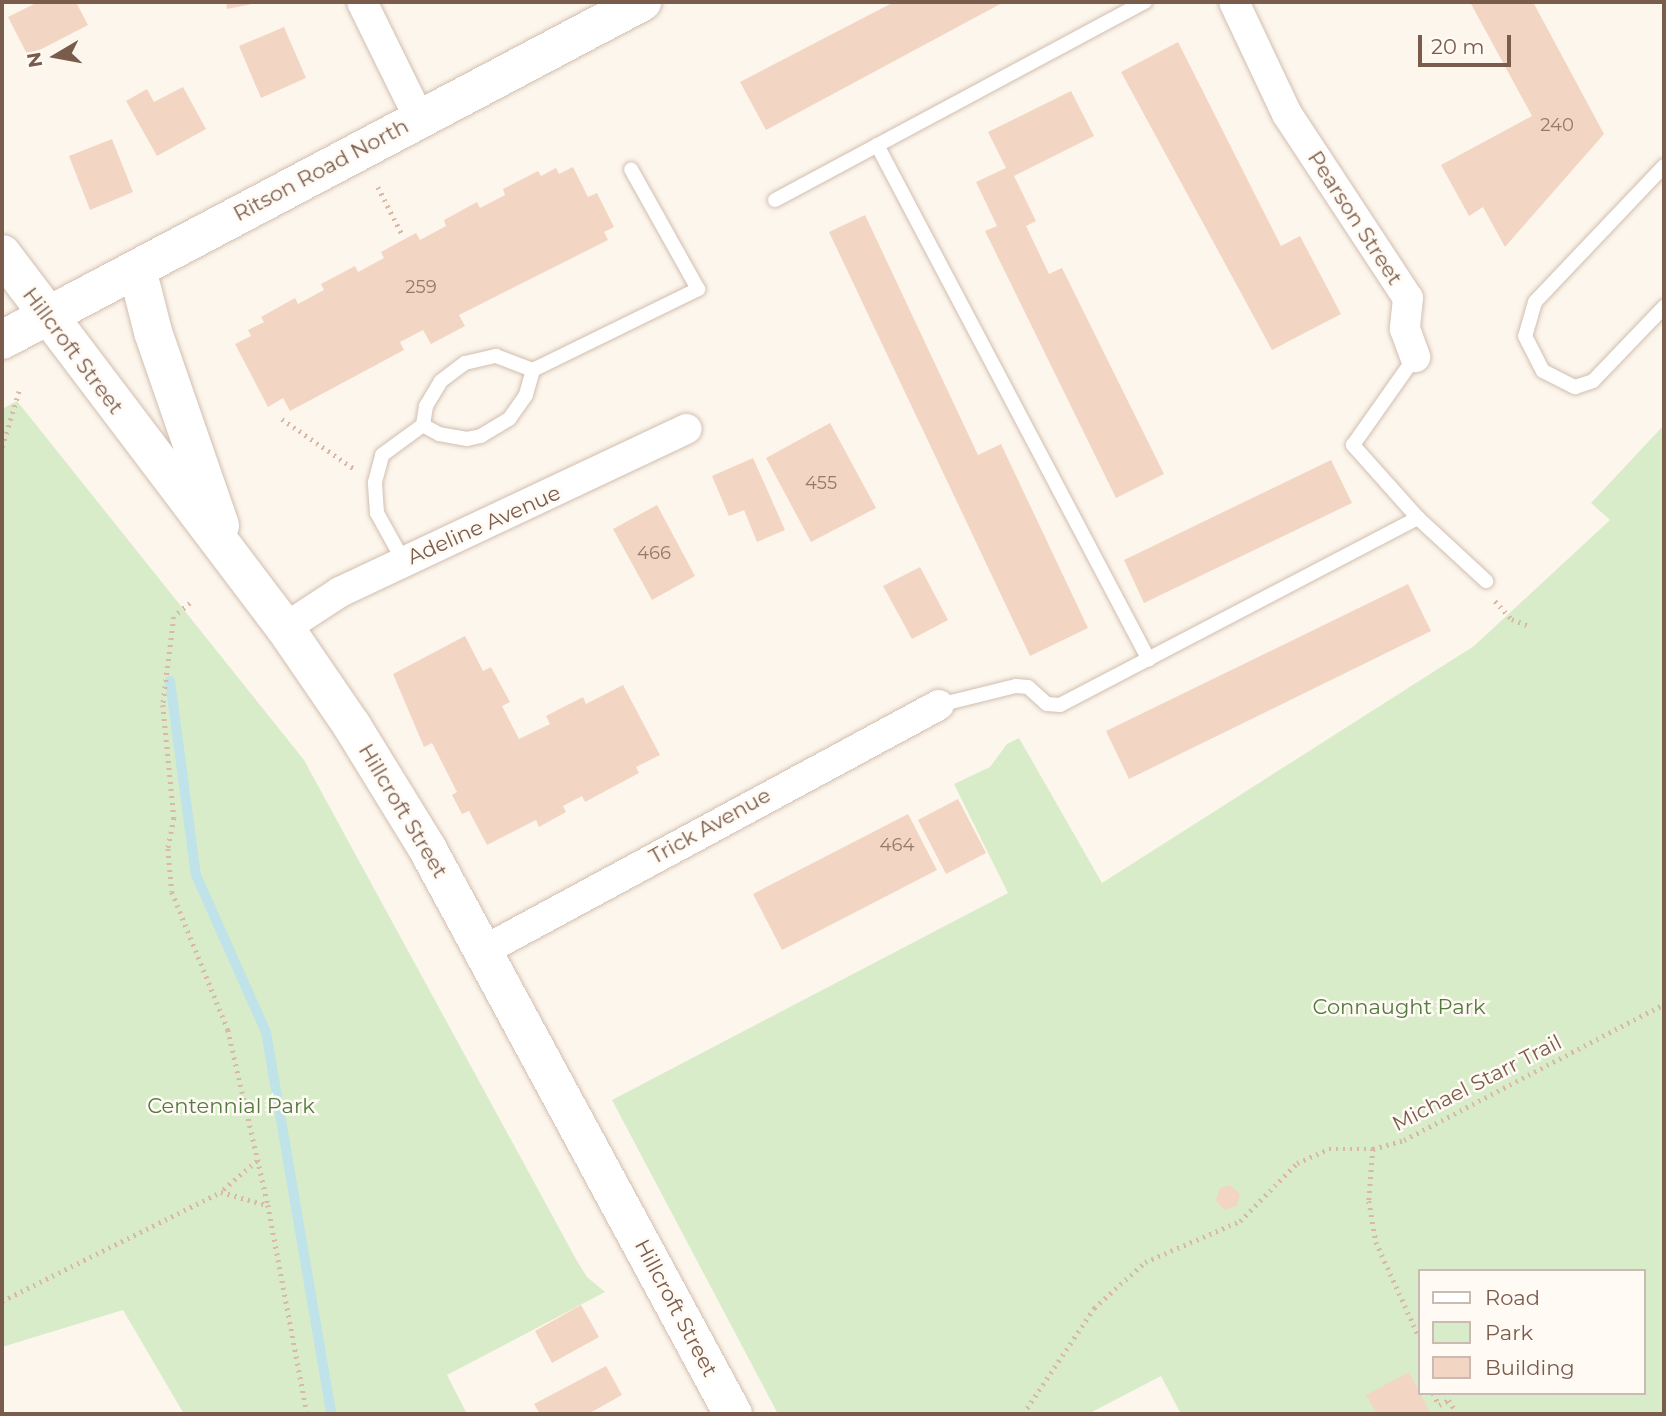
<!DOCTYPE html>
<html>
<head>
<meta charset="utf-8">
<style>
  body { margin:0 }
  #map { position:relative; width:1666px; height:1416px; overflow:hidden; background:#fdf6ec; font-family:Montserrat,sans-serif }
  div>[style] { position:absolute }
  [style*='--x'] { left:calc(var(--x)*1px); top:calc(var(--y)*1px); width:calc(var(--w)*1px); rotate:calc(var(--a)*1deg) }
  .green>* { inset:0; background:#d8ecc9 }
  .stream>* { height:10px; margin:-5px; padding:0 5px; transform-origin:5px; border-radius:5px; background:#bfe3e8 }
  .building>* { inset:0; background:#f3d5c3 }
  .path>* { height:4.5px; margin-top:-2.25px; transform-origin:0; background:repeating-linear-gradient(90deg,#d9b8a5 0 2px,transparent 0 7px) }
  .roads { filter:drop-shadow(0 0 2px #d1beb0) drop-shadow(0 0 2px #d1beb0) }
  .lane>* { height:14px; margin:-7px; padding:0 7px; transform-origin:7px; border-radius:7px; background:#fff }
  .street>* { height:30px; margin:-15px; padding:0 15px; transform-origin:15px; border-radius:15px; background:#fff }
  .secondary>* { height:38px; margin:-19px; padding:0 19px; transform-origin:19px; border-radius:19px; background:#fff }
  span { translate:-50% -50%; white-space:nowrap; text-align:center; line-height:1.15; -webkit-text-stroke:5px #fffaf3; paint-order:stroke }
  .number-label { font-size:18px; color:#987a6a }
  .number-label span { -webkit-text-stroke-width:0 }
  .street-label { font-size:21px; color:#7a5c4d }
  .park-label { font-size:21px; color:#537a41 }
  .frame { position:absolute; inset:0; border:4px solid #7a5c4d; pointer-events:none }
  .legend { position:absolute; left:1418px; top:1269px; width:228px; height:126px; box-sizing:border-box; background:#fffaf3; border:2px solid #cabbb1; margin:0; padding:9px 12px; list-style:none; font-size:21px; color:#7a5c4d }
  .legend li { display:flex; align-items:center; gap:14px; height:35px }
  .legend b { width:35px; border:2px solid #cabbb1 }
  .north { position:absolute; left:21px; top:21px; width:70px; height:70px; -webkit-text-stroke:5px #fffaf3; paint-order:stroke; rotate:260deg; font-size:19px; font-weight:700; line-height:28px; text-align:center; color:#7a5c4d }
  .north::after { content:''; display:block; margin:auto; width:24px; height:32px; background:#7a5c4d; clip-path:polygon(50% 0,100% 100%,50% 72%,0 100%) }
  .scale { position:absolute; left:1418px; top:35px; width:93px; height:32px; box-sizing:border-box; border:4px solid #7a5c4d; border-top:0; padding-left:9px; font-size:21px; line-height:24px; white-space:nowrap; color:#7a5c4d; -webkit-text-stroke:5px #fffaf3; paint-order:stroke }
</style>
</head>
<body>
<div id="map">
  <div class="green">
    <div style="clip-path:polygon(17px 401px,304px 760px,577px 1261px,587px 1277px,605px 1292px,447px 1375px,467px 1414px,184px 1414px,123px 1310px,2px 1347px,2px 409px)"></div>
    <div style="clip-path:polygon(evenodd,1664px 425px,1664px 1414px,1181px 1414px,1161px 1376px,1088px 1414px,778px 1414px,612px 1100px,1008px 893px,954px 784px,990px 767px,1007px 744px,1019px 738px,1102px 883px,1474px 646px,1610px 520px,1591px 503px,1664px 425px,1419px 1271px,1643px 1271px,1643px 1393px,1419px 1393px,1419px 1271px)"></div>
  </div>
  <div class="stream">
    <div style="--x:170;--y:681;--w:196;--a:82.4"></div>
    <div style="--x:196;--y:875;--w:172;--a:66"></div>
    <div style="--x:266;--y:1032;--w:387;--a:80.3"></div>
  </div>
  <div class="building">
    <div style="clip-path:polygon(38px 2px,76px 2px,88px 25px,28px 56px,8px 17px)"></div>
    <div style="clip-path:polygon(226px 2px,257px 2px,257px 3px,227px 9px)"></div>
    <div style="clip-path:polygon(894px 2px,1004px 2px,766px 130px,740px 82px)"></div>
    <div style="clip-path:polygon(1470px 2px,1533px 2px,1604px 134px,1505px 247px,1483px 207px,1469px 216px,1441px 165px,1532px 116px)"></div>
    <div style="clip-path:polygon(284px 27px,306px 78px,261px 98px,239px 46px)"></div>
    <div style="clip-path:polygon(1178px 42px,1281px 246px,1300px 236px,1341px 314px,1272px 350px,1121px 72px)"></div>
    <div style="clip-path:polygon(183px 87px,206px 129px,157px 156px,126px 101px,147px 89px,154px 102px)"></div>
    <div style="clip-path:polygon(1071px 91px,1094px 136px,1014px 176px,1036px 221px,1026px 226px,1049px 274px,1062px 268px,1164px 474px,1116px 498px,985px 231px,997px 226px,976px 182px,1006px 168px,988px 132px)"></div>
    <div style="clip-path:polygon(112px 139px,133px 192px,90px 210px,69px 156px)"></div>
    <div style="clip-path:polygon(573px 167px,588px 197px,597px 193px,614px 227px,604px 232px,608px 240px,459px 315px,465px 326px,431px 344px,423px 330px,400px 342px,404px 350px,290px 411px,283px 398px,268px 407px,235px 344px,251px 336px,248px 330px,264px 322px,261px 317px,295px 298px,298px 304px,324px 290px,321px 284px,355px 266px,358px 272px,384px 258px,381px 252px,416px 233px,420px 240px,446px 226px,444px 220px,477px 202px,480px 208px,505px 195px,503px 189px,538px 171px,541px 176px,556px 168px,559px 174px)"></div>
    <div style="clip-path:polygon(865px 215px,978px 455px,1001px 444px,1088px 628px,1030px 656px,829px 232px)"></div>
    <div style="clip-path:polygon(830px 423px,876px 508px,811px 542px,766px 458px)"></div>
    <div style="clip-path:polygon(753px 458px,785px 530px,757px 542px,744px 510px,729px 516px,712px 476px)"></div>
    <div style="clip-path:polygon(1331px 460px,1352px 503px,1144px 603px,1124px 560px)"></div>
    <div style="clip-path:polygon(657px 505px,695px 576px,652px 600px,613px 529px)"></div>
    <div style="clip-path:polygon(920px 567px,948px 620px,912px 639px,883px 586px)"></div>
    <div style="clip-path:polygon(1408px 584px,1431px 631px,1129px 779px,1106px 731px)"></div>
    <div style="clip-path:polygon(465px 636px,483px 671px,491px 667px,510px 702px,502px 706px,519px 739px,550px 724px,546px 716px,583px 697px,586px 704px,623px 685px,660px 755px,636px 767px,639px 773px,585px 802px,582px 796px,563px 806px,566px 812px,539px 827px,536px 820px,487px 845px,469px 811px,462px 814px,452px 795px,457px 792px,432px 743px,424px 747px,393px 674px)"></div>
    <div style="clip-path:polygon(958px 799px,986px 853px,946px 874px,918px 820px)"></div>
    <div style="clip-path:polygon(908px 814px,937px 870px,782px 950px,753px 894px)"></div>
    <div style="clip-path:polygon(1230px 1185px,1240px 1194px,1237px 1206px,1224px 1210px,1216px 1200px,1220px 1188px)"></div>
    <div style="clip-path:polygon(581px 1305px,599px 1337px,552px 1363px,535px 1331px)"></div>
    <div style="clip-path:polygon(606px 1366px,622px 1395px,588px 1414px,540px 1414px,534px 1404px)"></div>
    <div style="clip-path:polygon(1409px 1372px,1431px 1414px,1377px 1414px,1366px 1395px)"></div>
  </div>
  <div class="path">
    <div style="--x:378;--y:187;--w:53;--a:62.9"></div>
    <div style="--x:282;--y:419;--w:90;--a:34.6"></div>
    <div style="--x:2;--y:447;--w:59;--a:-73.1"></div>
    <div style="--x:1495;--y:601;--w:25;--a:47"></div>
    <div style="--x:1512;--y:619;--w:16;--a:22"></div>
    <div style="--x:190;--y:603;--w:21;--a:139"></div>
    <div style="--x:174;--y:617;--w:89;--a:97.1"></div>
    <div style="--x:163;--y:705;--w:114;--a:84.4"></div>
    <div style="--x:174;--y:818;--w:32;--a:101"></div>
    <div style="--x:168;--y:849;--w:43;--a:84.7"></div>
    <div style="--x:172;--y:892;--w:149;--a:67.9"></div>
    <div style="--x:228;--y:1030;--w:180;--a:77.1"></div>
    <div style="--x:268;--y:1205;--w:213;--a:79.4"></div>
    <div style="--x:1373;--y:1149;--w:52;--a:94.4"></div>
    <div style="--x:1369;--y:1201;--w:42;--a:80.3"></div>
    <div style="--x:1376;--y:1242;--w:104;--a:65.6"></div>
    <div style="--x:257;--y:1161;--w:48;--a:139.3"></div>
    <div style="--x:221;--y:1192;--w:48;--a:15.8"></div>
    <div style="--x:2;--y:1301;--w:245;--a:-26.5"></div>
    <div style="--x:1433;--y:1393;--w:13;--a:63"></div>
    <div style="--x:1439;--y:1405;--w:11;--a:-27"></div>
    <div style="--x:1449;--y:1400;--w:16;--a:60"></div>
    <div style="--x:1023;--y:1414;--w:128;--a:-56.2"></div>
    <div style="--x:1094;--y:1308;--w:69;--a:-42"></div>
    <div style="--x:1145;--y:1262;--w:103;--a:-23.3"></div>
    <div style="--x:1240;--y:1221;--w:81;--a:-45.5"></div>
    <div style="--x:1297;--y:1163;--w:35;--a:-24"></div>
    <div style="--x:1329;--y:1149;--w:44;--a:0"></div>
    <div style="--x:1373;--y:1149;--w:32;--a:-16"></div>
    <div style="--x:1404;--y:1140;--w:293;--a:-27.6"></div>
  </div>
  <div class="roads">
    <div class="lane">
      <div style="--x:877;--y:145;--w:582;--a:62.16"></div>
      <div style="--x:1664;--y:166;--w:187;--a:133.5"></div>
      <div style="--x:1535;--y:302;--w:35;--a:106"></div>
      <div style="--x:1525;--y:336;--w:39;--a:63"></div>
      <div style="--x:1543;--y:371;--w:36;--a:27"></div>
      <div style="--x:1575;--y:387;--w:19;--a:-18"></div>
      <div style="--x:1593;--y:381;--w:103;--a:-46.2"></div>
      <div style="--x:775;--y:200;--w:420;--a:-28.2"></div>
      <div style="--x:496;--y:356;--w:40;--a:21"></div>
      <div style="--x:533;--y:370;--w:26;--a:106"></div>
      <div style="--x:526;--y:395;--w:29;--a:125"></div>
      <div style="--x:509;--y:419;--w:33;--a:149"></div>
      <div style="--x:481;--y:436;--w:14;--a:168"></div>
      <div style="--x:467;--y:439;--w:28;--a:-170"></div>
      <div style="--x:439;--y:434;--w:18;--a:-151"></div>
      <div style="--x:423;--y:425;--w:19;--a:-81"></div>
      <div style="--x:426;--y:406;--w:29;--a:-59"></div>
      <div style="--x:441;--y:381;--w:30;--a:-37"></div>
      <div style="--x:465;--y:363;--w:32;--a:-13"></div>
      <div style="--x:533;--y:370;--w:184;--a:-26.1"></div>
      <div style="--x:698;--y:289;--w:137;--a:-119.2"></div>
      <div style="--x:1418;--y:518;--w:93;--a:42.8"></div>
      <div style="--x:404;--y:562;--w:56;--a:-118.9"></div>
      <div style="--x:377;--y:513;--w:31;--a:-94"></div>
      <div style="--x:375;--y:482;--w:28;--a:-75"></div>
      <div style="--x:382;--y:455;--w:51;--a:-36.2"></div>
      <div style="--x:939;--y:705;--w:79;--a:-13.9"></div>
      <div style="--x:1016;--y:686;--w:12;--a:5"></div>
      <div style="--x:1028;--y:687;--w:25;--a:42"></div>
      <div style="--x:1047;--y:704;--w:13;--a:4"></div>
      <div style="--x:1060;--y:705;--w:404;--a:-27.6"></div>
      <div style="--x:1418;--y:518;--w:98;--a:-131.7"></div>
      <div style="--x:1353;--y:445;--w:108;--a:-54.8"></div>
    </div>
    <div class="street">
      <div style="--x:362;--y:2;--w:129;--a:63.8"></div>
      <div style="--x:1234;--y:2;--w:124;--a:64.7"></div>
      <div style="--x:1287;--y:114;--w:220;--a:56.7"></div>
      <div style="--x:1408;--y:298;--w:31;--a:96"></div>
      <div style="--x:1405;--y:329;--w:30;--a:70"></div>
      <div style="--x:285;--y:628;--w:66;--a:-33.2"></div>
      <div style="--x:340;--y:592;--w:383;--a:-25.2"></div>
      <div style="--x:483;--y:951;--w:518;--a:-28.35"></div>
    </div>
    <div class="secondary">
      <div style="--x:2;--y:254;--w:469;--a:52.9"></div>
      <div style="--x:285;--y:628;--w:119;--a:55.6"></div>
      <div style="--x:352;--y:726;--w:143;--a:58.4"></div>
      <div style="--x:427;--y:848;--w:643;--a:61.6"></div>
      <div style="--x:137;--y:269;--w:65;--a:75.7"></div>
      <div style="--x:153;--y:332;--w:205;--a:70.9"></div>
      <div style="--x:2;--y:340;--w:724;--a:-27.84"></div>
    </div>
  </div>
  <div class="number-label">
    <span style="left:1557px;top:125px">240</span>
    <span style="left:421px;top:287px">259</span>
    <span style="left:821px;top:483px">455</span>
    <span style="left:654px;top:553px">466</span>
    <span style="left:897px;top:845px">464</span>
  </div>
  <div class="street-label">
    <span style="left:321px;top:170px;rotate:-28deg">Ritson Road North</span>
    <span style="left:1355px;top:218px;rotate:57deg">Pearson Street</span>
    <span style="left:73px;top:351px;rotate:53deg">Hillcroft Street</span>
    <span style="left:484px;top:525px;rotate:-24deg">Adeline Avenue</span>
    <span style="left:403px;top:811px;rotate:59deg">Hillcroft Street</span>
    <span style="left:710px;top:826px;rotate:-29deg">Trick Avenue</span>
    <span style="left:1477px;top:1083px;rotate:-27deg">Michael Starr Trail</span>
    <span style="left:676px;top:1308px;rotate:62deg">Hillcroft Street</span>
  </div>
  <div class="park-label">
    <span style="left:1399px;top:1007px">Connaught Park</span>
    <span style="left:231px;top:1106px">Centennial Park</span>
  </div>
  <div class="frame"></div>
  <ul class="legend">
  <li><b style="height:9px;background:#fff"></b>Road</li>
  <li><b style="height:19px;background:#d8ecc9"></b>Park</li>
  <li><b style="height:19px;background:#f3d5c3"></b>Building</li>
  </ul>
  <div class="north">N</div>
  <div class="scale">20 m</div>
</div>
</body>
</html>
